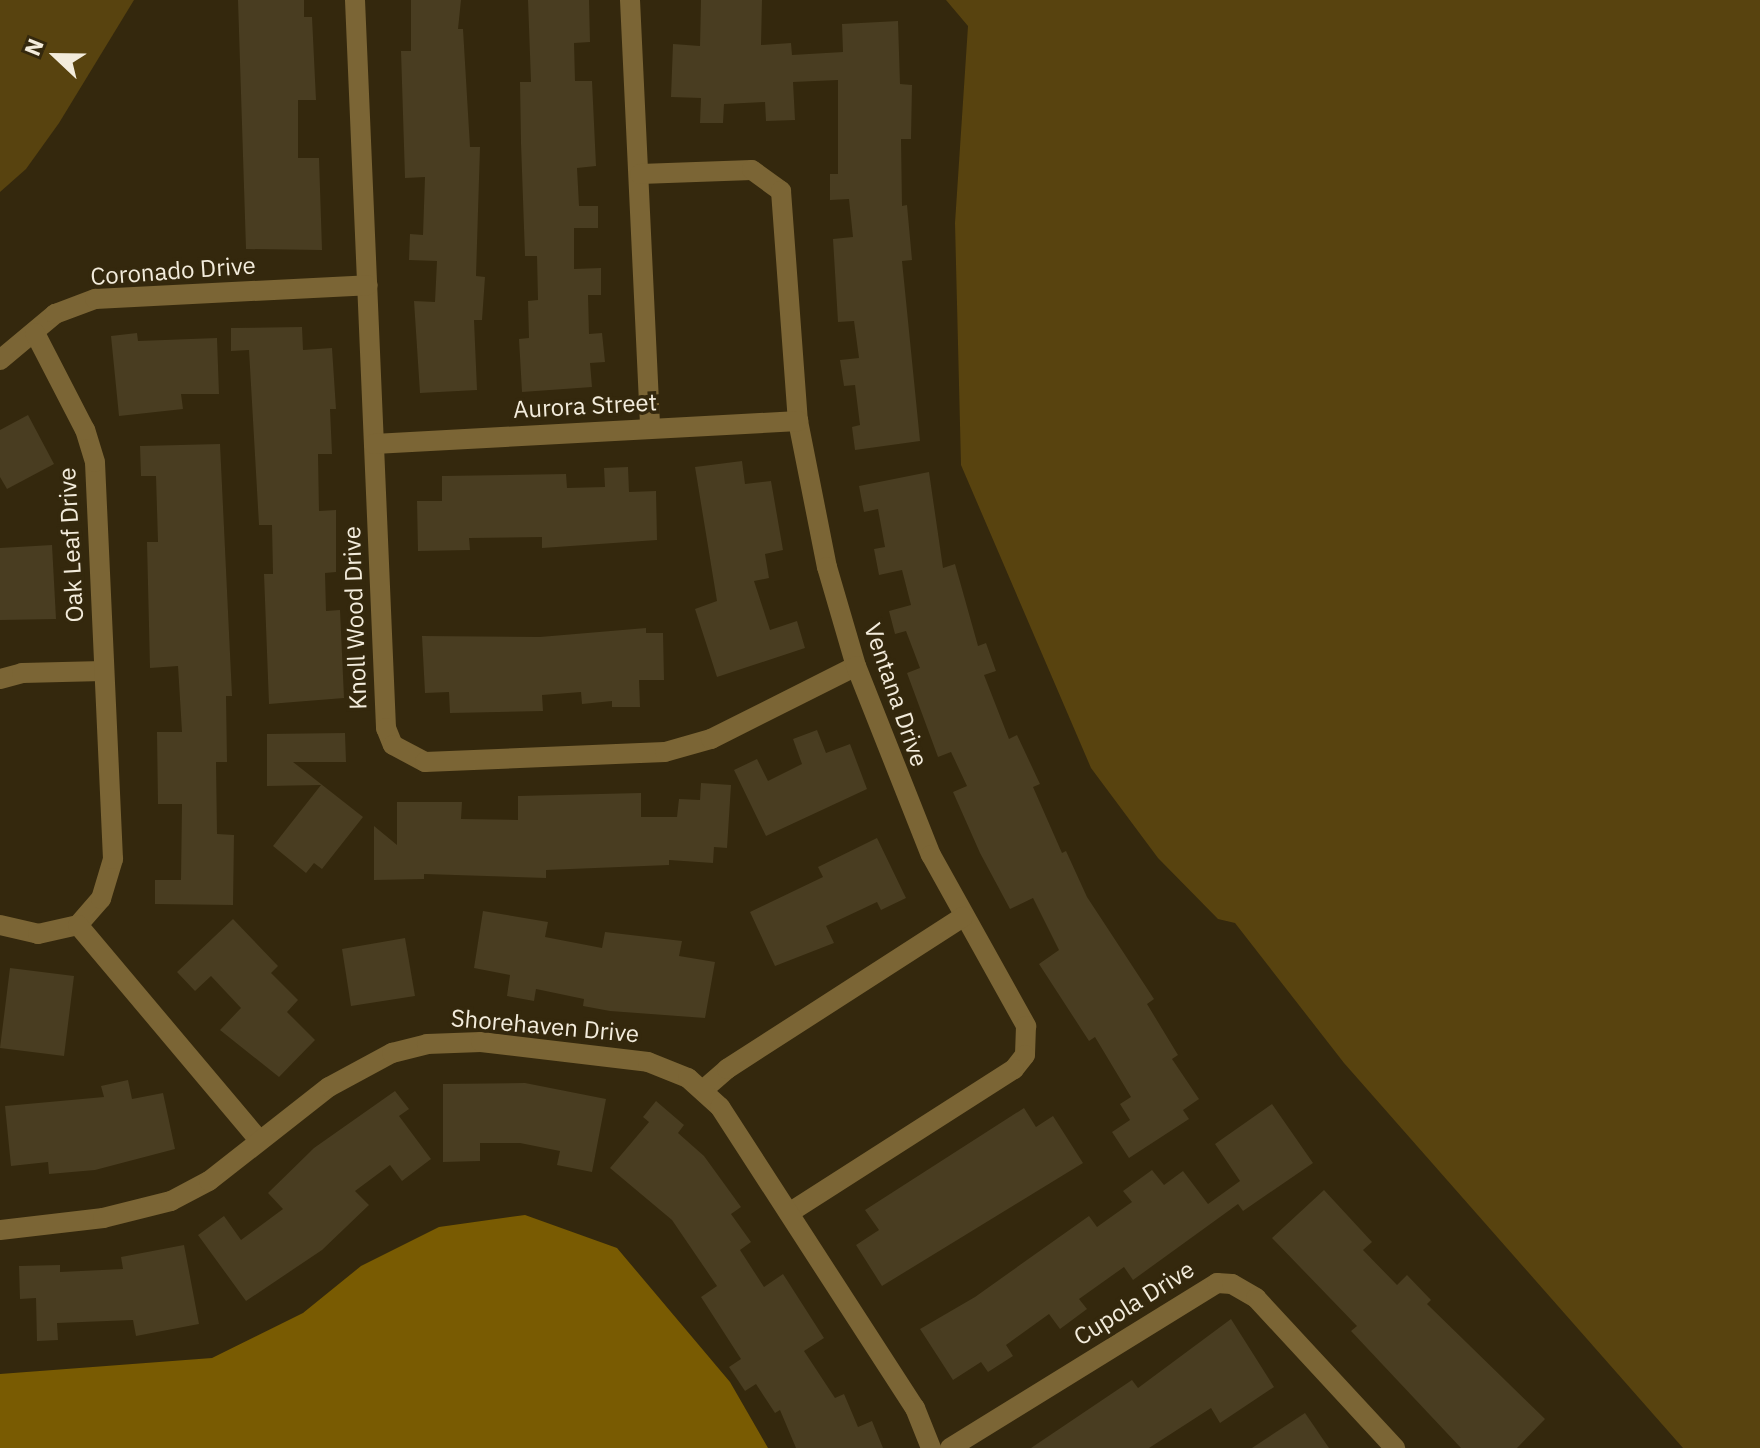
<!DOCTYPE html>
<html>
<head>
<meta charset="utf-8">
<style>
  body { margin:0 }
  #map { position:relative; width:1760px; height:1448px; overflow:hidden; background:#34280d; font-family:"IBM Plex Sans",sans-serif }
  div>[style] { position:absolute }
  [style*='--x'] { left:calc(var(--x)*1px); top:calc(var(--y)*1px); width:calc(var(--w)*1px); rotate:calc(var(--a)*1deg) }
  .green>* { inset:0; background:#58430f }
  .water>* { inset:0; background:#795b02 }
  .building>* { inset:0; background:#493d21 }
  .street>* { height:20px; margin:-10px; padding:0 10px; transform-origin:10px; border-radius:10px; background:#7b6535 }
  span { translate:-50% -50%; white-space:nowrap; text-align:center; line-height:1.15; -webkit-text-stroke:7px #34280d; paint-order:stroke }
  .street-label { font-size:24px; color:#f3ecdc }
  .north { position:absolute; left:16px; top:16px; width:80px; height:80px; -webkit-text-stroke:6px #34280d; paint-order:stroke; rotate:292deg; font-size:22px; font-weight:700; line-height:32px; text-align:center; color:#f3ecdc }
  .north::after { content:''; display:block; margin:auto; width:28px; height:36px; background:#f3ecdc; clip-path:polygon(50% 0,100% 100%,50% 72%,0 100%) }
</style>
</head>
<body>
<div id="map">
  <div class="green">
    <div style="clip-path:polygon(0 0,134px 0,59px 123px,26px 169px,0 192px)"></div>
    <div style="clip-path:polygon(946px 0,1760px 0,1760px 1448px,1683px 1448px,1344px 1063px,1235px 923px,1218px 919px,1158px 858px,1091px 768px,961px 465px,955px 223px,968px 26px)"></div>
  </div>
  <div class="water">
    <div style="clip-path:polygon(525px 1215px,617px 1248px,730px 1382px,768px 1448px,0 1448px,0 1374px,212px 1358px,303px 1313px,361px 1266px,439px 1227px)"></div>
  </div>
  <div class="building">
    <div style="clip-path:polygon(238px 0,304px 0,304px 17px,312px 17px,316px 100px,298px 100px,298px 158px,319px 158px,322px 250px,246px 249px)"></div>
    <div style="clip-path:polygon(411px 0,461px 0,458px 29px,463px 29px,470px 147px,480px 147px,476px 276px,485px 277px,482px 320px,474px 320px,477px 390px,420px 393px,414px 301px,435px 302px,437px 261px,409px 260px,410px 234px,423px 235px,425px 177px,405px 178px,401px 51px,411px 51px)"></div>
    <div style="clip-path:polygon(528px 0,589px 0,590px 42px,574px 43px,575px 81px,592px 81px,596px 166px,577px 168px,579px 206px,598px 206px,598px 228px,574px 228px,574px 269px,601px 268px,601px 295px,588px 295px,589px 334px,602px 333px,605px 362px,590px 363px,592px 387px,522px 392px,519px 339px,529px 338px,528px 301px,538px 300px,537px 256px,525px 256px,521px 143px,520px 82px,531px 82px)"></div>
    <div style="clip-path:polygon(701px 0,762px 0,761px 45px,791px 43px,792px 55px,843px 52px,842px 24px,898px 21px,900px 84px,912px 85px,911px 139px,901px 139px,902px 206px,907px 205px,912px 260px,902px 261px,920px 441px,855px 450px,852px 427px,860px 425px,855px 385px,844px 386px,840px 360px,859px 358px,854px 321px,838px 322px,833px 239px,853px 237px,849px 199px,830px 200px,830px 174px,838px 174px,838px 80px,793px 82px,795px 120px,766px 121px,765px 102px,724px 104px,723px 123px,700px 123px,701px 98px,671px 97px,673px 44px,700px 46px)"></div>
    <div style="clip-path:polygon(302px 327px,303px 350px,332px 348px,336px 409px,330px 409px,332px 454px,318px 454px,319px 511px,336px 510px,336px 572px,325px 573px,326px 611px,340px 610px,344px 698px,269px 704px,264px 574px,273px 574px,272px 525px,259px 525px,249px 350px,231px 351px,231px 328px)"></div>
    <div style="clip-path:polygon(137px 333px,138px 341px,217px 338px,219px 394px,181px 394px,183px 409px,119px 416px,111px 336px)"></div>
    <div style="clip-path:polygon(28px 415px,54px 464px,7px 489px,0 477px,0 430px)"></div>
    <div style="clip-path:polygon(220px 444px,232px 696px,226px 696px,227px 762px,216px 762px,217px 834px,234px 835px,233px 905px,155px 904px,155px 880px,181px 880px,182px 804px,158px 804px,157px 732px,182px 732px,178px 666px,150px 668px,147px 542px,158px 542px,156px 476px,141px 476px,140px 446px)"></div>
    <div style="clip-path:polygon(742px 461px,745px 484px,771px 481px,783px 550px,765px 554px,769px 578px,754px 581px,770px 630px,797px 621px,805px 648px,717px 677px,695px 609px,717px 601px,695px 467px)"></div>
    <div style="clip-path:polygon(628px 467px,629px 492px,656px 491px,657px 540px,542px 548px,542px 537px,469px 538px,470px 550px,418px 551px,417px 501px,442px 501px,442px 476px,566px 474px,567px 488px,605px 487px,604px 468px)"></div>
    <div style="clip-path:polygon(929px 472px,943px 568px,955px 564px,978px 646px,986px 643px,996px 671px,984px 675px,1009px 739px,1017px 735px,1040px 784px,1033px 787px,1062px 853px,1066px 851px,1087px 897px,1154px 999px,1147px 1004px,1178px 1055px,1172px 1059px,1199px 1099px,1183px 1110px,1189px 1119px,1129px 1158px,1112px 1132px,1130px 1120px,1120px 1104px,1131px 1097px,1095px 1037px,1089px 1041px,1039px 964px,1059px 950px,1033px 898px,1010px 909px,980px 853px,953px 792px,967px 786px,951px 752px,938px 757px,907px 673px,920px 668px,906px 631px,895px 634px,889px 611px,911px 605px,902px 570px,879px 575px,874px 549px,885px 547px,878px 509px,864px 512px,859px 486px)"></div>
    <div style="clip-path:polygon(52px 545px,56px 619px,0 620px,0 548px)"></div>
    <div style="clip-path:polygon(646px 628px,646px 633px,663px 633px,664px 680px,639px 680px,640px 707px,612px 707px,612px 701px,582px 704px,581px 692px,542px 695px,543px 711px,450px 713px,449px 692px,425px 693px,422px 636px,540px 637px)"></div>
    <div style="clip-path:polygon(817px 730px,826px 753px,850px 744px,867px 789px,766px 836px,734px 770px,757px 759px,768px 781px,802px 764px,793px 739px)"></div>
    <div style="clip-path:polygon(345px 733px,346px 762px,293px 762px,363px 817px,322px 869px,314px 863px,306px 873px,273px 846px,321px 785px,267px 786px,267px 734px)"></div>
    <div style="clip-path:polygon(701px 783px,731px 785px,727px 848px,714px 847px,713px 863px,669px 860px,669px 865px,546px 870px,546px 878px,424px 874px,424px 879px,374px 880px,374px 826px,397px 845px,397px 802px,462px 802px,461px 819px,518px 820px,518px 796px,641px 793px,641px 817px,677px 817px,679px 799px,700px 800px)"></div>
    <div style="clip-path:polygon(877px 838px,906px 898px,881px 910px,877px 902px,826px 926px,834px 943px,775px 966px,750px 912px,823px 877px,818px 867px)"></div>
    <div style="clip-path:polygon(483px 911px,548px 922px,545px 937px,602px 948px,605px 932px,682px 941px,679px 956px,715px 962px,705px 1018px,610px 1011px,583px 1006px,584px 999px,536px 989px,534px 1001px,507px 996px,510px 975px,474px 968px)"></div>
    <div style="clip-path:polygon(233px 919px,278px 966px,271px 973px,298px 1000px,287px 1012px,315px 1040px,279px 1077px,220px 1030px,241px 1008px,211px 976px,195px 991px,177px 972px)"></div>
    <div style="clip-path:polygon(405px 938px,415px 996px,351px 1006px,342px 949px)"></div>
    <div style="clip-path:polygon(10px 968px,74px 976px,64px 1056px,0 1048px)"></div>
    <div style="clip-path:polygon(128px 1080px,132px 1099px,163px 1093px,175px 1149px,95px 1170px,49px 1174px,48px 1162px,11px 1166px,5px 1106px,104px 1097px,101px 1086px)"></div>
    <div style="clip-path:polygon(525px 1083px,606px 1099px,592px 1172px,557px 1165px,560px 1151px,520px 1143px,480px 1143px,480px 1161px,443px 1162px,443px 1084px)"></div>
    <div style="clip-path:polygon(395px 1091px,409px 1109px,399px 1116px,431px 1159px,402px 1181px,390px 1165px,355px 1191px,369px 1205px,322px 1250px,246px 1301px,198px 1235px,224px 1216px,241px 1240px,283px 1209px,268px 1193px,314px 1148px)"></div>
    <div style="clip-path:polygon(656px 1101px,684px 1125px,678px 1133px,704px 1156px,741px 1207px,731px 1214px,751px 1242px,740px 1250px,764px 1287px,783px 1274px,824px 1338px,804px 1351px,835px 1398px,844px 1394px,858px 1427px,872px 1421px,883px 1448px,796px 1448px,780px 1410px,775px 1413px,756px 1384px,745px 1391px,729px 1367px,741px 1359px,701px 1297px,717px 1286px,672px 1220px,610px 1168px,649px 1122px,643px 1117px)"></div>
    <div style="clip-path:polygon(1272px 1104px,1313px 1163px,1243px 1211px,1238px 1204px,1133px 1280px,1124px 1267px,1079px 1299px,1087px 1309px,1060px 1329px,1049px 1314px,1006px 1345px,1013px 1356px,988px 1372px,981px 1362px,953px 1380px,920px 1329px,975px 1297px,1089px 1216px,1097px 1227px,1132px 1202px,1123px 1191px,1152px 1170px,1164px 1185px,1183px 1171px,1208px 1204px,1240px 1181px,1215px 1144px)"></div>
    <div style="clip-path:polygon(1024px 1108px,1036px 1127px,1053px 1116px,1083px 1163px,882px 1286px,856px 1245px,879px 1230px,865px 1210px)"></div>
    <div style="clip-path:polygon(1324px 1190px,1372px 1242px,1363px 1250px,1397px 1285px,1407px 1275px,1431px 1300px,1427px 1304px,1545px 1419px,1517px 1448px,1461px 1448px,1351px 1331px,1357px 1326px,1272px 1238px)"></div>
    <div style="clip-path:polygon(184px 1245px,199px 1324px,136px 1336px,133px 1320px,57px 1323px,58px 1340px,37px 1341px,36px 1298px,20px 1299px,19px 1266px,60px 1265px,60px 1272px,123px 1269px,121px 1257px)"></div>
    <div style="clip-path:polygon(1231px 1319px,1274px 1387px,1220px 1423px,1211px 1408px,1149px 1448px,1031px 1448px,1132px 1380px,1138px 1388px)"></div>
    <div style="clip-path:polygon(1305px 1413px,1329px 1448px,1252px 1448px)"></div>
  </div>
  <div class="street">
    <div style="--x:355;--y:0;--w:729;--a:87.56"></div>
    <div style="--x:386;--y:728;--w:18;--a:68"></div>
    <div style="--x:393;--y:745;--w:36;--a:28"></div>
    <div style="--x:425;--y:762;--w:240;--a:-2.4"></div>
    <div style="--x:665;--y:752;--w:48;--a:-15.8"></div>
    <div style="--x:711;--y:739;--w:162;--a:-26.7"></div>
    <div style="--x:630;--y:0;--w:429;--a:87.3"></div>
    <div style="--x:640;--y:174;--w:112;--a:-2"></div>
    <div style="--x:752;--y:170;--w:36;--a:36"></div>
    <div style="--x:781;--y:191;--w:231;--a:85.8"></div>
    <div style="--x:798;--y:421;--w:149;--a:78.8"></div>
    <div style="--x:827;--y:567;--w:103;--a:73.7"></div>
    <div style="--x:856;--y:666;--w:203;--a:68.4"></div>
    <div style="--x:931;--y:855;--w:196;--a:60.9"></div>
    <div style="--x:1026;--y:1026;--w:29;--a:92"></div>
    <div style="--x:1025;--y:1055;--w:18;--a:128"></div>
    <div style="--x:1014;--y:1069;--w:267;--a:147.4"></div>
    <div style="--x:0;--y:360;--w:72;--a:-39.9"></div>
    <div style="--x:55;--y:314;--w:43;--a:-20.6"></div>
    <div style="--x:95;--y:299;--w:273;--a:-2.9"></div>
    <div style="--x:374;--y:444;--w:425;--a:-3.1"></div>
    <div style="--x:0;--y:679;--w:23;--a:-15"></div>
    <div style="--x:22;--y:673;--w:81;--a:-1.4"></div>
    <div style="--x:0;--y:925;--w:39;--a:13"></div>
    <div style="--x:38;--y:934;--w:41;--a:-12.7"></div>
    <div style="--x:78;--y:925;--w:35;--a:-49"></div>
    <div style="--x:101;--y:899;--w:42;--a:-73.3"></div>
    <div style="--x:113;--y:859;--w:397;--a:-92.6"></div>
    <div style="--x:95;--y:462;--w:34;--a:-107"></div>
    <div style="--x:85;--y:430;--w:109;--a:-117.3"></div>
    <div style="--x:78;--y:925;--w:282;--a:49.9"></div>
    <div style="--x:703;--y:1090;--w:32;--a:-41"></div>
    <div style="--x:727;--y:1069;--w:281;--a:-32.8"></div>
    <div style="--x:0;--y:1230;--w:104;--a:-6.6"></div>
    <div style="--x:103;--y:1218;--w:70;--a:-14"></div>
    <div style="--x:171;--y:1201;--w:43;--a:-27.8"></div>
    <div style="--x:209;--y:1181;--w:152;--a:-38.1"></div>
    <div style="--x:329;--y:1087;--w:72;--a:-28.4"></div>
    <div style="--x:392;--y:1053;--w:36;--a:-14"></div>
    <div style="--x:427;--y:1044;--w:54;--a:-2.1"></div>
    <div style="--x:481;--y:1042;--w:168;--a:6.8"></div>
    <div style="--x:648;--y:1062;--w:43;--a:21.8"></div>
    <div style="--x:688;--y:1078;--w:43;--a:42.2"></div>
    <div style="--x:720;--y:1107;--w:359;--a:57.1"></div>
    <div style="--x:915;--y:1408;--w:43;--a:68.2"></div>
    <div style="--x:950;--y:1448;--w:314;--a:-31.7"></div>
    <div style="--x:1217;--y:1283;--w:15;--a:4"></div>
    <div style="--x:1232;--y:1284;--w:28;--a:30"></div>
    <div style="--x:1256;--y:1298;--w:205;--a:47.2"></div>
  </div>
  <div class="street-label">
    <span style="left:173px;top:271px;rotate:-4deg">Coronado Drive</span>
    <span style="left:585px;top:406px;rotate:-3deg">Aurora Street</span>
    <span style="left:71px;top:545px;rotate:-93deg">Oak Leaf Drive</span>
    <span style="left:355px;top:618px;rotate:-92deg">Knoll Wood Drive</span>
    <span style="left:896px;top:695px;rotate:71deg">Ventana Drive</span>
    <span style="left:545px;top:1026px;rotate:5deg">Shorehaven Drive</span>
    <span style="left:1134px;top:1303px;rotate:-32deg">Cupola Drive</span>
  </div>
  <div class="north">N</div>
</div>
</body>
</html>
